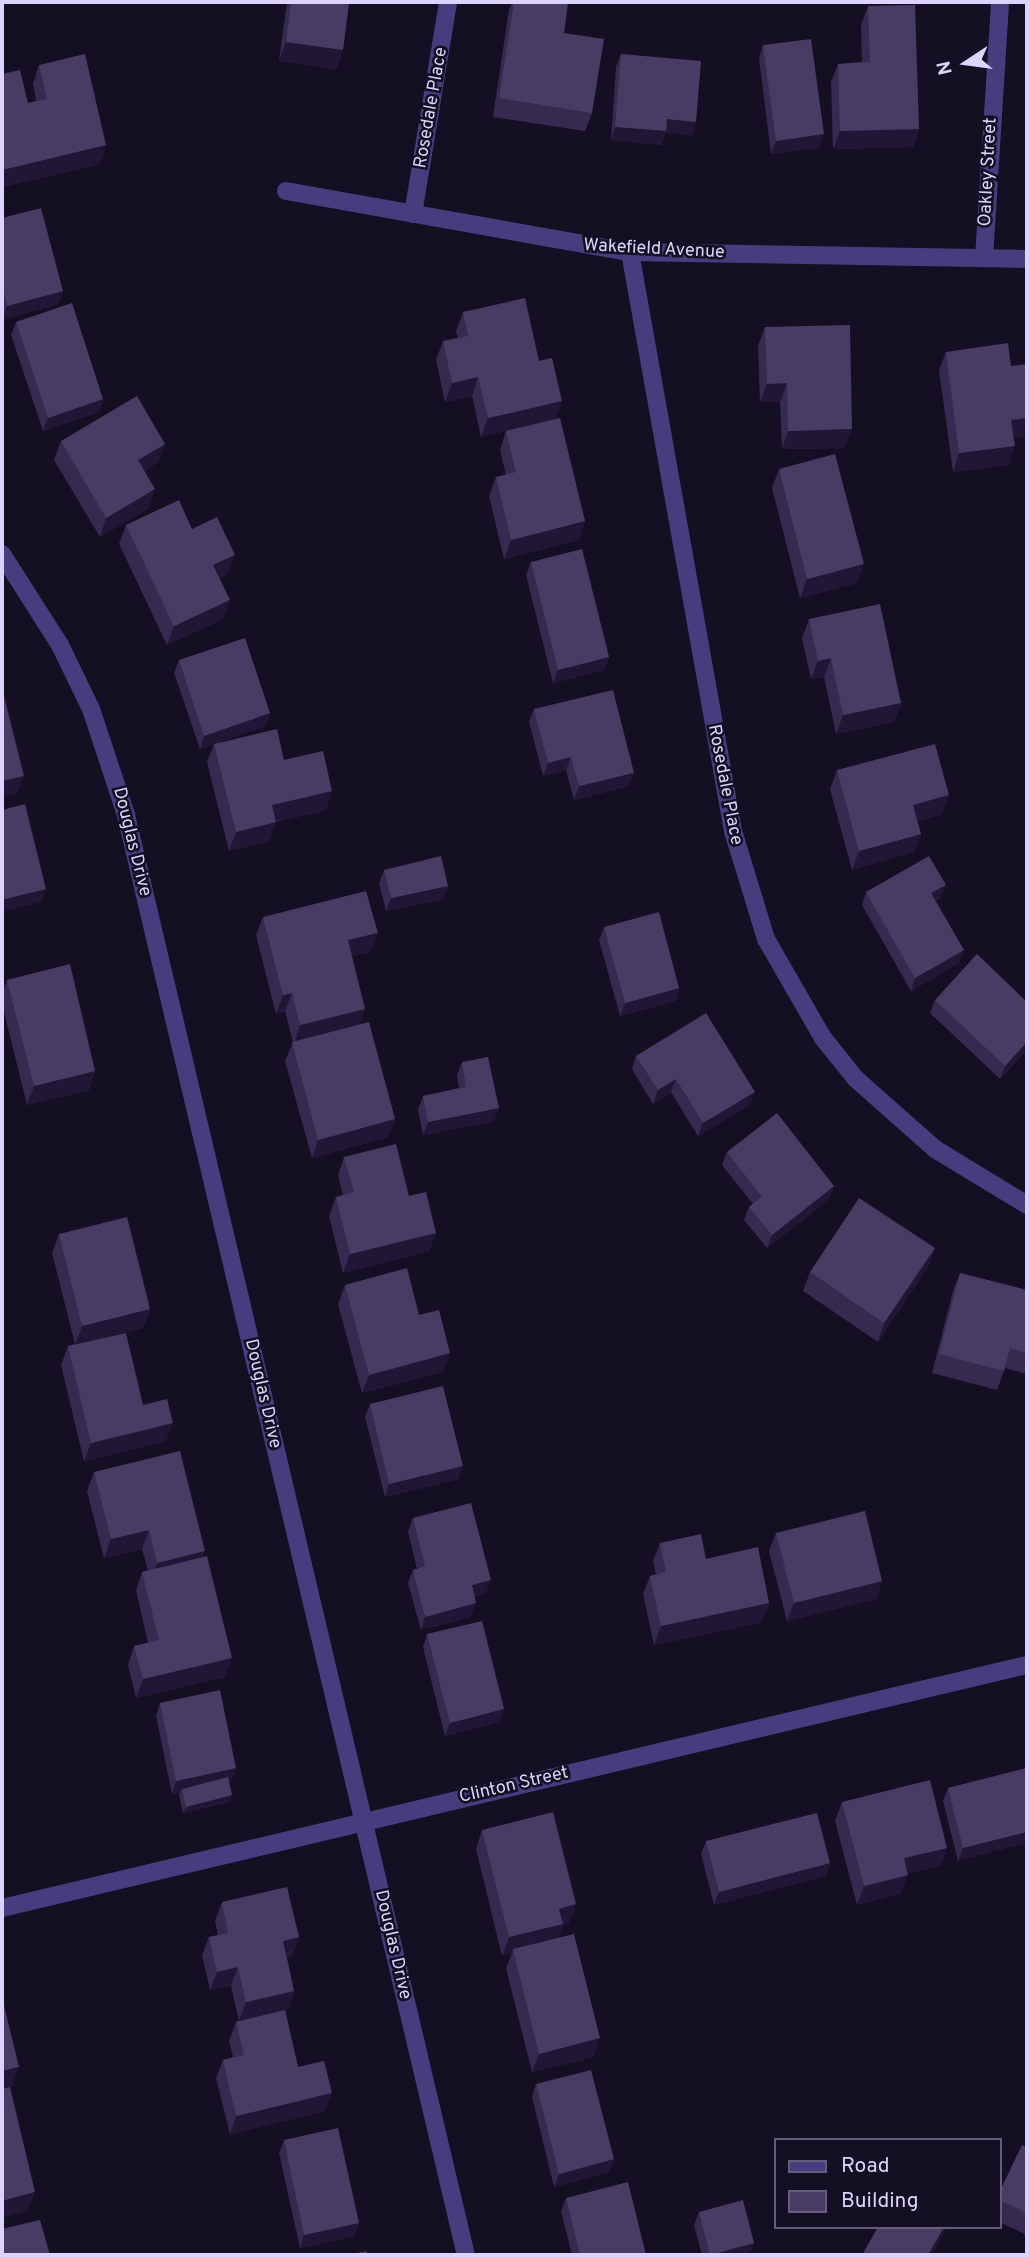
<!DOCTYPE html>
<html>
<head>
<meta charset="utf-8">
<style>
  body { margin:0 }
  #map { position:relative; width:1029px; height:2257px; overflow:hidden; background:#150f23; font-family:Overpass,sans-serif }
  div>[style] { position:absolute }
  [style*='--x'] { left:calc(var(--x)*1px); top:calc(var(--y)*1px); width:calc(var(--w)*1px); rotate:calc(var(--a)*1deg) }
  .minor>* { height:18px; margin:-9px; padding:0 9px; transform-origin:9px; border-radius:9px; background:#463d7f }
  .wall>* { inset:0; background:#352a50 }
  .shaded-wall>* { inset:0; background:#201736 }
  .building>* { inset:0; background:#473c63 }
  span { translate:-50% -50%; white-space:nowrap; text-align:center; line-height:1.15; -webkit-text-stroke:5px #150f23; paint-order:stroke }
  .street-label { font-size:18px; color:#dcd4fd }
  .frame { position:absolute; inset:0; border:4px solid #dcd4fd; pointer-events:none }
  .legend { position:absolute; left:774px; top:2138px; width:228px; height:91px; box-sizing:border-box; background:#150f23; border:2px solid #655e7a; margin:0; padding:9px 12px; list-style:none; font-size:21px; color:#dcd4fd }
  .legend li { display:flex; align-items:center; gap:14px; height:35px }
  .legend b { width:35px; border:2px solid #655e7a }
  .north { position:absolute; left:931px; top:28px; width:70px; height:70px; -webkit-text-stroke:5px #150f23; paint-order:stroke; rotate:257deg; font-size:19px; font-weight:700; line-height:28px; text-align:center; color:#dcd4fd }
  .north::after { content:''; display:block; margin:auto; width:24px; height:32px; background:#dcd4fd; clip-path:polygon(50% 0,100% 100%,50% 72%,0 100%) }
</style>
</head>
<body>
<div id="map">
  <div class="minor">
    <div style="--x:286;--y:191;--w:349;--a:10.1"></div>
    <div style="--x:630;--y:252;--w:397;--a:1"></div>
    <div style="--x:413;--y:214;--w:215;--a:-80.6"></div>
    <div style="--x:630;--y:252;--w:588;--a:79.91"></div>
    <div style="--x:733;--y:831;--w:113;--a:73"></div>
    <div style="--x:766;--y:939;--w:114;--a:60.1"></div>
    <div style="--x:823;--y:1038;--w:53;--a:51.2"></div>
    <div style="--x:856;--y:1079;--w:106;--a:41.5"></div>
    <div style="--x:935;--y:1149;--w:108;--a:31.3"></div>
    <div style="--x:984;--y:258;--w:256;--a:-86.4"></div>
    <div style="--x:2;--y:554;--w:108;--a:57.5"></div>
    <div style="--x:60;--y:645;--w:71;--a:64.2"></div>
    <div style="--x:91;--y:709;--w:112;--a:71.7"></div>
    <div style="--x:126;--y:815;--w:1480;--a:76.72"></div>
    <div style="--x:2;--y:1908;--w:1053;--a:-13.34"></div>
  </div>
  <div class="wall">
    <div style="clip-path:polygon(287px 2px,349px 2px,343px 50px,336px 69px,279px 61px)"></div>
    <div style="clip-path:polygon(512px 2px,568px 2px,564px 33px,592px 113px,585px 131px,493px 117px,509px 9px)"></div>
    <div style="clip-path:polygon(868px 6px,919px 129px,913px 147px,833px 149px,831px 82px,838px 64px,862px 62px,861px 25px)"></div>
    <div style="clip-path:polygon(763px 45px,819px 148px,771px 154px,759px 58px)"></div>
    <div style="clip-path:polygon(621px 54px,696px 122px,692px 135px,665px 133px,661px 145px,611px 140px,616px 67px)"></div>
    <div style="clip-path:polygon(39px 65px,106px 145px,100px 164px,2px 187px,2px 74px,28px 103px,36px 101px,33px 84px)"></div>
    <div style="clip-path:polygon(2px 218px,63px 291px,58px 304px,3px 319px,2px 316px)"></div>
    <div style="clip-path:polygon(463px 312px,539px 361px,585px 521px,579px 540px,504px 559px,489px 496px,496px 477px,506px 475px,500px 450px,506px 431px,514px 429px,481px 437px,472px 396px,445px 402px,436px 360px,443px 341px,458px 338px,456px 331px)"></div>
    <div style="clip-path:polygon(16px 322px,103px 399px,99px 412px,43px 431px,11px 335px)"></div>
    <div style="clip-path:polygon(765px 327px,845px 448px,782px 449px,780px 402px,760px 402px,758px 346px)"></div>
    <div style="clip-path:polygon(946px 352px,1014px 438px,1008px 465px,953px 472px,939px 370px)"></div>
    <div style="clip-path:polygon(61px 441px,165px 444px,158px 462px,144px 471px,149px 508px,100px 537px,54px 460px)"></div>
    <div style="clip-path:polygon(779px 469px,857px 583px,800px 598px,772px 488px)"></div>
    <div style="clip-path:polygon(126px 525px,192px 529px,228px 573px,219px 578px,223px 619px,167px 645px,119px 544px)"></div>
    <div style="clip-path:polygon(531px 562px,609px 657px,604px 670px,553px 683px,526px 575px)"></div>
    <div style="clip-path:polygon(809px 619px,901px 703px,894px 722px,836px 734px,824px 677px,811px 679px,802px 638px)"></div>
    <div style="clip-path:polygon(179px 660px,270px 713px,266px 726px,216px 743px,284px 760px,332px 791px,326px 810px,275px 822px,269px 841px,229px 851px,207px 762px,214px 744px,200px 749px,174px 673px)"></div>
    <div style="clip-path:polygon(534px 709px,629px 786px,574px 800px,566px 770px,543px 776px,529px 722px)"></div>
    <div style="clip-path:polygon(837px 770px,942px 814px,917px 821px,921px 834px,914px 852px,852px 870px,830px 789px)"></div>
    <div style="clip-path:polygon(384px 870px,448px 886px,443px 899px,386px 911px,379px 883px)"></div>
    <div style="clip-path:polygon(866px 892px,941px 898px,936px 901px,959px 963px,911px 991px,862px 905px)"></div>
    <div style="clip-path:polygon(263px 917px,371px 952px,352px 956px,360px 1024px,395px 1119px,388px 1137px,312px 1158px,285px 1061px,293px 1042px,285px 1011px,276px 1014px,256px 935px)"></div>
    <div style="clip-path:polygon(604px 927px,679px 988px,675px 1001px,620px 1016px,599px 940px)"></div>
    <div style="clip-path:polygon(7px 980px,95px 1071px,89px 1090px,27px 1105px,2px 1004px,2px 994px)"></div>
    <div style="clip-path:polygon(935px 1000px,1027px 1002px,1027px 1050px,1000px 1079px,930px 1013px)"></div>
    <div style="clip-path:polygon(636px 1056px,750px 1105px,698px 1136px,671px 1092px,653px 1104px,632px 1069px)"></div>
    <div style="clip-path:polygon(462px 1062px,494px 1121px,423px 1135px,418px 1109px,423px 1096px,459px 1088px,457px 1075px)"></div>
    <div style="clip-path:polygon(727px 1152px,834px 1186px,829px 1199px,767px 1248px,744px 1220px,749px 1207px,753px 1204px,722px 1165px)"></div>
    <div style="clip-path:polygon(344px 1157px,409px 1196px,436px 1233px,429px 1251px,343px 1273px,329px 1216px,336px 1197px,343px 1195px,338px 1175px)"></div>
    <div style="clip-path:polygon(59px 1234px,150px 1309px,143px 1328px,86px 1342px,143px 1405px,166px 1441px,84px 1461px,61px 1365px,68px 1346px,75px 1344px,52px 1253px)"></div>
    <div style="clip-path:polygon(935px 1248px,928px 1267px,878px 1342px,803px 1291px,810px 1272px)"></div>
    <div style="clip-path:polygon(960px 1273px,1027px 1290px,1027px 1374px,1005px 1368px,997px 1390px,932px 1373px,953px 1291px)"></div>
    <div style="clip-path:polygon(345px 1285px,419px 1315px,443px 1372px,362px 1393px,338px 1304px)"></div>
    <div style="clip-path:polygon(370px 1404px,458px 1479px,385px 1497px,365px 1417px)"></div>
    <div style="clip-path:polygon(94px 1472px,203px 1557px,225px 1677px,136px 1698px,128px 1665px,134px 1646px,148px 1643px,136px 1590px,142px 1572px,148px 1570px,142px 1549px,104px 1558px,87px 1491px)"></div>
    <div style="clip-path:polygon(413px 1518px,486px 1593px,474px 1596px,471px 1617px,421px 1630px,408px 1583px,413px 1570px,417px 1569px,408px 1531px)"></div>
    <div style="clip-path:polygon(776px 1533px,882px 1581px,876px 1599px,787px 1621px,769px 1551px)"></div>
    <div style="clip-path:polygon(660px 1543px,706px 1559px,769px 1603px,762px 1622px,654px 1645px,643px 1594px,650px 1576px,656px 1574px,653px 1561px)"></div>
    <div style="clip-path:polygon(427px 1634px,499px 1722px,445px 1736px,423px 1647px)"></div>
    <div style="clip-path:polygon(160px 1703px,236px 1768px,231px 1781px,229px 1781px,230px 1802px,183px 1813px,179px 1795px,180px 1792px,172px 1794px,156px 1716px)"></div>
    <div style="clip-path:polygon(1027px 1768px,958px 1861px,943px 1801px,948px 1788px)"></div>
    <div style="clip-path:polygon(842px 1802px,947px 1848px,940px 1866px,907px 1874px,901px 1893px,857px 1905px,835px 1821px)"></div>
    <div style="clip-path:polygon(482px 1830px,569px 1923px,563px 1925px,558px 1938px,594px 2057px,532px 2072px,506px 1968px,512px 1953px,502px 1956px,476px 1849px)"></div>
    <div style="clip-path:polygon(706px 1841px,830px 1863px,826px 1876px,714px 1905px,701px 1854px)"></div>
    <div style="clip-path:polygon(222px 1902px,299px 1937px,292px 1956px,287px 1957px,294px 1991px,288px 2010px,285px 2010px,298px 2067px,325px 2111px,230px 2134px,216px 2078px,223px 2060px,233px 2057px,229px 2041px,236px 2022px,239px 2021px,231px 1986px,210px 1990px,202px 1955px,209px 1937px,218px 1935px,215px 1921px)"></div>
    <div style="clip-path:polygon(536px 2084px,614px 2159px,609px 2172px,554px 2187px,532px 2097px)"></div>
    <div style="clip-path:polygon(284px 2140px,359px 2223px,354px 2236px,300px 2248px,279px 2153px)"></div>
    <div style="clip-path:polygon(1027px 2147px,1027px 2235px,999px 2222px,999px 2193px)"></div>
    <div style="clip-path:polygon(566px 2198px,646px 2255px,572px 2255px,561px 2211px)"></div>
    <div style="clip-path:polygon(699px 2212px,754px 2243px,749px 2255px,702px 2255px,694px 2225px)"></div>
  </div>
  <div class="shaded-wall">
    <div style="clip-path:polygon(286px 42px,343px 50px,336px 69px,279px 61px)"></div>
    <div style="clip-path:polygon(667px 119px,696px 122px,692px 135px,665px 133px,661px 145px,611px 140px,615px 127px)"></div>
    <div style="clip-path:polygon(919px 129px,913px 147px,833px 149px,840px 131px)"></div>
    <div style="clip-path:polygon(824px 134px,819px 148px,771px 154px,776px 141px)"></div>
    <div style="clip-path:polygon(106px 145px,100px 164px,2px 187px,2px 170px)"></div>
    <div style="clip-path:polygon(63px 291px,58px 304px,3px 319px,7px 306px)"></div>
    <div style="clip-path:polygon(478px 377px,472px 396px,445px 402px,452px 383px)"></div>
    <div style="clip-path:polygon(787px 383px,780px 402px,760px 402px,767px 384px)"></div>
    <div style="clip-path:polygon(103px 399px,99px 412px,43px 431px,48px 418px)"></div>
    <div style="clip-path:polygon(562px 401px,555px 420px,481px 437px,488px 418px)"></div>
    <div style="clip-path:polygon(1027px 418px,1027px 436px,1005px 439px,1011px 420px)"></div>
    <div style="clip-path:polygon(852px 429px,845px 448px,782px 449px,788px 431px)"></div>
    <div style="clip-path:polygon(165px 444px,158px 462px,131px 479px,138px 460px)"></div>
    <div style="clip-path:polygon(1015px 446px,1008px 465px,953px 472px,959px 453px)"></div>
    <div style="clip-path:polygon(155px 489px,149px 508px,100px 537px,106px 518px)"></div>
    <div style="clip-path:polygon(585px 521px,579px 540px,504px 559px,511px 540px)"></div>
    <div style="clip-path:polygon(235px 555px,228px 573px,206px 583px,213px 565px)"></div>
    <div style="clip-path:polygon(864px 564px,857px 583px,800px 598px,807px 579px)"></div>
    <div style="clip-path:polygon(230px 600px,223px 619px,167px 645px,174px 626px)"></div>
    <div style="clip-path:polygon(609px 657px,604px 670px,553px 683px,558px 670px)"></div>
    <div style="clip-path:polygon(831px 658px,824px 677px,811px 679px,818px 661px)"></div>
    <div style="clip-path:polygon(901px 703px,894px 722px,836px 734px,843px 715px)"></div>
    <div style="clip-path:polygon(270px 713px,266px 726px,200px 749px,204px 736px)"></div>
    <div style="clip-path:polygon(571px 757px,566px 770px,543px 776px,548px 763px)"></div>
    <div style="clip-path:polygon(634px 773px,629px 786px,574px 800px,579px 786px)"></div>
    <div style="clip-path:polygon(24px 776px,17px 794px,2px 798px,2px 781px)"></div>
    <div style="clip-path:polygon(332px 791px,326px 810px,265px 824px,272px 805px)"></div>
    <div style="clip-path:polygon(949px 795px,942px 814px,906px 824px,913px 805px)"></div>
    <div style="clip-path:polygon(276px 822px,269px 841px,229px 851px,236px 832px)"></div>
    <div style="clip-path:polygon(921px 834px,914px 852px,852px 870px,859px 851px)"></div>
    <div style="clip-path:polygon(946px 885px,941px 898px,927px 906px,931px 893px)"></div>
    <div style="clip-path:polygon(448px 886px,443px 899px,386px 911px,391px 898px)"></div>
    <div style="clip-path:polygon(46px 889px,41px 902px,2px 912px,2px 900px)"></div>
    <div style="clip-path:polygon(378px 933px,371px 952px,341px 959px,348px 940px)"></div>
    <div style="clip-path:polygon(964px 950px,959px 963px,911px 991px,915px 978px)"></div>
    <div style="clip-path:polygon(679px 988px,675px 1001px,620px 1016px,625px 1003px)"></div>
    <div style="clip-path:polygon(292px 993px,285px 1011px,276px 1014px,283px 995px)"></div>
    <div style="clip-path:polygon(365px 1009px,359px 1028px,294px 1044px,300px 1025px)"></div>
    <div style="clip-path:polygon(1027px 1042px,1027px 1050px,1000px 1079px,1005px 1066px)"></div>
    <div style="clip-path:polygon(95px 1071px,89px 1090px,27px 1105px,34px 1086px)"></div>
    <div style="clip-path:polygon(676px 1079px,671px 1092px,653px 1104px,658px 1090px)"></div>
    <div style="clip-path:polygon(755px 1092px,750px 1105px,698px 1136px,703px 1123px)"></div>
    <div style="clip-path:polygon(499px 1108px,494px 1121px,423px 1135px,428px 1122px)"></div>
    <div style="clip-path:polygon(395px 1119px,388px 1137px,312px 1158px,318px 1140px)"></div>
    <div style="clip-path:polygon(834px 1186px,829px 1199px,767px 1248px,772px 1235px)"></div>
    <div style="clip-path:polygon(436px 1233px,429px 1251px,343px 1273px,350px 1254px)"></div>
    <div style="clip-path:polygon(935px 1248px,928px 1267px,878px 1342px,884px 1323px)"></div>
    <div style="clip-path:polygon(150px 1309px,143px 1328px,75px 1345px,82px 1326px)"></div>
    <div style="clip-path:polygon(450px 1353px,443px 1372px,362px 1393px,369px 1375px)"></div>
    <div style="clip-path:polygon(173px 1423px,166px 1441px,84px 1461px,91px 1443px)"></div>
    <div style="clip-path:polygon(463px 1466px,458px 1479px,385px 1497px,389px 1484px)"></div>
    <div style="clip-path:polygon(149px 1530px,142px 1549px,104px 1558px,111px 1539px)"></div>
    <div style="clip-path:polygon(205px 1551px,198px 1569px,150px 1581px,157px 1563px)"></div>
    <div style="clip-path:polygon(491px 1580px,486px 1593px,467px 1598px,472px 1585px)"></div>
    <div style="clip-path:polygon(882px 1581px,876px 1599px,787px 1621px,794px 1603px)"></div>
    <div style="clip-path:polygon(476px 1603px,471px 1617px,421px 1630px,425px 1617px)"></div>
    <div style="clip-path:polygon(769px 1603px,762px 1622px,654px 1645px,661px 1626px)"></div>
    <div style="clip-path:polygon(232px 1658px,225px 1677px,136px 1698px,143px 1679px)"></div>
    <div style="clip-path:polygon(504px 1709px,499px 1722px,445px 1736px,450px 1723px)"></div>
    <div style="clip-path:polygon(236px 1768px,231px 1781px,182px 1791px,182px 1789px,180px 1792px,172px 1794px,176px 1781px)"></div>
    <div style="clip-path:polygon(232px 1795px,230px 1802px,183px 1813px,186px 1807px)"></div>
    <div style="clip-path:polygon(1027px 1832px,1027px 1843px,958px 1861px,963px 1848px)"></div>
    <div style="clip-path:polygon(947px 1848px,940px 1866px,897px 1877px,904px 1858px)"></div>
    <div style="clip-path:polygon(830px 1863px,826px 1876px,714px 1905px,719px 1892px)"></div>
    <div style="clip-path:polygon(908px 1875px,901px 1893px,857px 1905px,864px 1886px)"></div>
    <div style="clip-path:polygon(576px 1904px,569px 1923px,563px 1925px,556px 1942px,513px 1949px,512px 1953px,502px 1956px,509px 1937px,559px 1909px)"></div>
    <div style="clip-path:polygon(299px 1937px,292px 1956px,277px 1960px,283px 1941px)"></div>
    <div style="clip-path:polygon(238px 1967px,231px 1986px,210px 1990px,217px 1972px)"></div>
    <div style="clip-path:polygon(294px 1991px,288px 2010px,239px 2021px,246px 2002px)"></div>
    <div style="clip-path:polygon(600px 2038px,594px 2057px,532px 2072px,539px 2054px)"></div>
    <div style="clip-path:polygon(19px 2067px,12px 2086px,2px 2089px,2px 2071px)"></div>
    <div style="clip-path:polygon(332px 2093px,325px 2111px,230px 2134px,236px 2116px)"></div>
    <div style="clip-path:polygon(614px 2159px,609px 2172px,554px 2187px,559px 2174px)"></div>
    <div style="clip-path:polygon(35px 2192px,28px 2211px,2px 2218px,2px 2201px)"></div>
    <div style="clip-path:polygon(359px 2223px,354px 2236px,300px 2248px,304px 2235px)"></div>
    <div style="clip-path:polygon(944px 2227px,947px 2227px,932px 2255px,928px 2255px)"></div>
    <div style="clip-path:polygon(754px 2243px,749px 2255px,709px 2255px,710px 2255px)"></div>
  </div>
  <div class="building">
    <div style="clip-path:polygon(291px 2px,349px 2px,343px 50px,286px 42px)"></div>
    <div style="clip-path:polygon(514px 2px,568px 2px,564px 33px,604px 39px,592px 113px,499px 98px)"></div>
    <div style="clip-path:polygon(915px 5px,919px 129px,840px 131px,838px 64px,870px 62px,868px 6px)"></div>
    <div style="clip-path:polygon(811px 39px,824px 134px,776px 141px,763px 45px)"></div>
    <div style="clip-path:polygon(85px 54px,106px 145px,2px 170px,2px 74px,20px 70px,28px 103px,47px 99px,39px 65px)"></div>
    <div style="clip-path:polygon(621px 54px,701px 61px,696px 122px,667px 119px,666px 131px,615px 127px)"></div>
    <div style="clip-path:polygon(41px 208px,63px 291px,7px 306px,2px 284px,2px 218px)"></div>
    <div style="clip-path:polygon(525px 298px,539px 361px,552px 358px,562px 401px,488px 418px,478px 377px,452px 383px,443px 341px,468px 336px,463px 312px)"></div>
    <div style="clip-path:polygon(72px 303px,103px 399px,48px 418px,16px 322px)"></div>
    <div style="clip-path:polygon(850px 325px,852px 429px,788px 431px,787px 383px,767px 384px,765px 327px)"></div>
    <div style="clip-path:polygon(1008px 343px,1011px 366px,1027px 364px,1027px 418px,1011px 420px,1015px 446px,959px 453px,946px 352px)"></div>
    <div style="clip-path:polygon(137px 396px,165px 444px,138px 460px,155px 489px,106px 518px,61px 441px)"></div>
    <div style="clip-path:polygon(560px 418px,585px 521px,511px 540px,496px 477px,516px 472px,506px 431px)"></div>
    <div style="clip-path:polygon(835px 454px,864px 564px,807px 579px,779px 469px)"></div>
    <div style="clip-path:polygon(179px 500px,192px 529px,217px 517px,235px 555px,213px 565px,230px 600px,174px 626px,126px 525px)"></div>
    <div style="clip-path:polygon(582px 549px,609px 657px,558px 670px,531px 562px)"></div>
    <div style="clip-path:polygon(880px 604px,901px 703px,843px 715px,831px 658px,818px 661px,809px 619px)"></div>
    <div style="clip-path:polygon(245px 638px,270px 713px,204px 736px,179px 660px)"></div>
    <div style="clip-path:polygon(613px 690px,634px 773px,579px 786px,571px 757px,548px 763px,534px 709px)"></div>
    <div style="clip-path:polygon(4px 696px,24px 776px,2px 781px,2px 697px)"></div>
    <div style="clip-path:polygon(277px 729px,284px 760px,323px 751px,332px 791px,272px 805px,276px 822px,236px 832px,214px 744px)"></div>
    <div style="clip-path:polygon(935px 744px,949px 795px,913px 805px,921px 834px,859px 851px,837px 770px)"></div>
    <div style="clip-path:polygon(25px 804px,46px 889px,2px 900px,2px 810px)"></div>
    <div style="clip-path:polygon(441px 856px,448px 886px,391px 898px,384px 870px)"></div>
    <div style="clip-path:polygon(929px 856px,946px 885px,931px 893px,964px 950px,915px 978px,866px 892px)"></div>
    <div style="clip-path:polygon(366px 891px,378px 933px,348px 940px,365px 1009px,300px 1025px,292px 993px,283px 995px,263px 917px)"></div>
    <div style="clip-path:polygon(659px 912px,679px 988px,625px 1003px,604px 927px)"></div>
    <div style="clip-path:polygon(977px 954px,1027px 1002px,1027px 1042px,1005px 1066px,935px 1000px)"></div>
    <div style="clip-path:polygon(70px 964px,95px 1071px,34px 1086px,7px 980px)"></div>
    <div style="clip-path:polygon(706px 1013px,755px 1092px,703px 1123px,676px 1079px,658px 1090px,636px 1056px)"></div>
    <div style="clip-path:polygon(369px 1022px,395px 1119px,318px 1140px,292px 1042px)"></div>
    <div style="clip-path:polygon(488px 1057px,499px 1108px,428px 1122px,423px 1096px,466px 1087px,462px 1062px)"></div>
    <div style="clip-path:polygon(777px 1113px,834px 1186px,772px 1235px,749px 1207px,762px 1197px,727px 1152px)"></div>
    <div style="clip-path:polygon(396px 1144px,409px 1196px,426px 1192px,436px 1233px,350px 1254px,336px 1197px,354px 1192px,344px 1157px)"></div>
    <div style="clip-path:polygon(859px 1198px,935px 1248px,884px 1323px,810px 1272px)"></div>
    <div style="clip-path:polygon(127px 1217px,150px 1309px,82px 1326px,59px 1234px)"></div>
    <div style="clip-path:polygon(407px 1268px,419px 1315px,439px 1310px,450px 1353px,369px 1375px,345px 1285px)"></div>
    <div style="clip-path:polygon(960px 1273px,1027px 1290px,1027px 1353px,1010px 1348px,1004px 1371px,939px 1354px)"></div>
    <div style="clip-path:polygon(126px 1333px,143px 1405px,167px 1399px,173px 1423px,91px 1443px,68px 1346px)"></div>
    <div style="clip-path:polygon(443px 1386px,463px 1466px,389px 1484px,370px 1404px)"></div>
    <div style="clip-path:polygon(180px 1451px,205px 1551px,157px 1563px,149px 1530px,111px 1539px,94px 1472px)"></div>
    <div style="clip-path:polygon(471px 1503px,491px 1580px,472px 1585px,476px 1603px,425px 1617px,413px 1570px,425px 1566px,413px 1518px)"></div>
    <div style="clip-path:polygon(865px 1511px,882px 1581px,794px 1603px,776px 1533px)"></div>
    <div style="clip-path:polygon(701px 1534px,706px 1559px,758px 1547px,769px 1603px,661px 1626px,650px 1576px,666px 1572px,660px 1543px)"></div>
    <div style="clip-path:polygon(207px 1556px,232px 1658px,143px 1679px,134px 1646px,159px 1640px,142px 1572px)"></div>
    <div style="clip-path:polygon(482px 1621px,504px 1709px,450px 1723px,427px 1634px)"></div>
    <div style="clip-path:polygon(220px 1690px,236px 1768px,176px 1781px,160px 1703px)"></div>
    <div style="clip-path:polygon(1027px 1768px,1027px 1832px,963px 1848px,948px 1788px)"></div>
    <div style="clip-path:polygon(228px 1777px,232px 1795px,186px 1807px,182px 1789px)"></div>
    <div style="clip-path:polygon(930px 1780px,947px 1848px,904px 1858px,908px 1875px,864px 1886px,842px 1802px)"></div>
    <div style="clip-path:polygon(553px 1812px,576px 1904px,559px 1909px,563px 1924px,509px 1937px,482px 1830px)"></div>
    <div style="clip-path:polygon(817px 1813px,830px 1863px,719px 1892px,706px 1841px)"></div>
    <div style="clip-path:polygon(287px 1887px,299px 1937px,283px 1941px,294px 1991px,246px 2002px,238px 1967px,217px 1972px,209px 1937px,228px 1933px,222px 1902px)"></div>
    <div style="clip-path:polygon(574px 1934px,600px 2038px,539px 2054px,513px 1949px)"></div>
    <div style="clip-path:polygon(2px 1997px,19px 2067px,2px 2071px)"></div>
    <div style="clip-path:polygon(285px 2010px,298px 2067px,324px 2061px,332px 2093px,236px 2116px,223px 2060px,244px 2055px,236px 2022px)"></div>
    <div style="clip-path:polygon(591px 2070px,614px 2159px,559px 2174px,536px 2084px)"></div>
    <div style="clip-path:polygon(10px 2087px,35px 2192px,2px 2201px,2px 2089px)"></div>
    <div style="clip-path:polygon(338px 2128px,359px 2223px,304px 2235px,284px 2140px)"></div>
    <div style="clip-path:polygon(1022px 2145px,1027px 2147px,1027px 2213px,999px 2200px,999px 2193px)"></div>
    <div style="clip-path:polygon(628px 2182px,646px 2255px,580px 2255px,566px 2198px)"></div>
    <div style="clip-path:polygon(743px 2200px,754px 2243px,710px 2255px,699px 2212px)"></div>
    <div style="clip-path:polygon(40px 2220px,50px 2255px,2px 2255px,2px 2229px)"></div>
    <div style="clip-path:polygon(878px 2227px,944px 2227px,928px 2255px,862px 2255px)"></div>
    <div style="clip-path:polygon(367px 2251px,367px 2255px,346px 2255px)"></div>
  </div>
  <div class="street-label">
    <span style="left:432px;top:108px;rotate:-80deg">Rosedale Place</span>
    <span style="left:989px;top:172px;rotate:-87deg">Oakley Street</span>
    <span style="left:654px;top:250px;rotate:3deg">Wakefield Avenue</span>
    <span style="left:724px;top:785px;rotate:79deg">Rosedale Place</span>
    <span style="left:131px;top:842px;rotate:76deg">Douglas Drive</span>
    <span style="left:262px;top:1394px;rotate:77deg">Douglas Drive</span>
    <span style="left:514px;top:1786px;rotate:-13deg">Clinton Street</span>
    <span style="left:392px;top:1945px;rotate:77deg">Douglas Drive</span>
  </div>
  <div class="frame"></div>
  <ul class="legend">
  <li><b style="height:9px;background:#463d7f"></b>Road</li>
  <li><b style="height:19px;background:#473c63"></b>Building</li>
  </ul>
  <div class="north">N</div>
</div>
</body>
</html>
